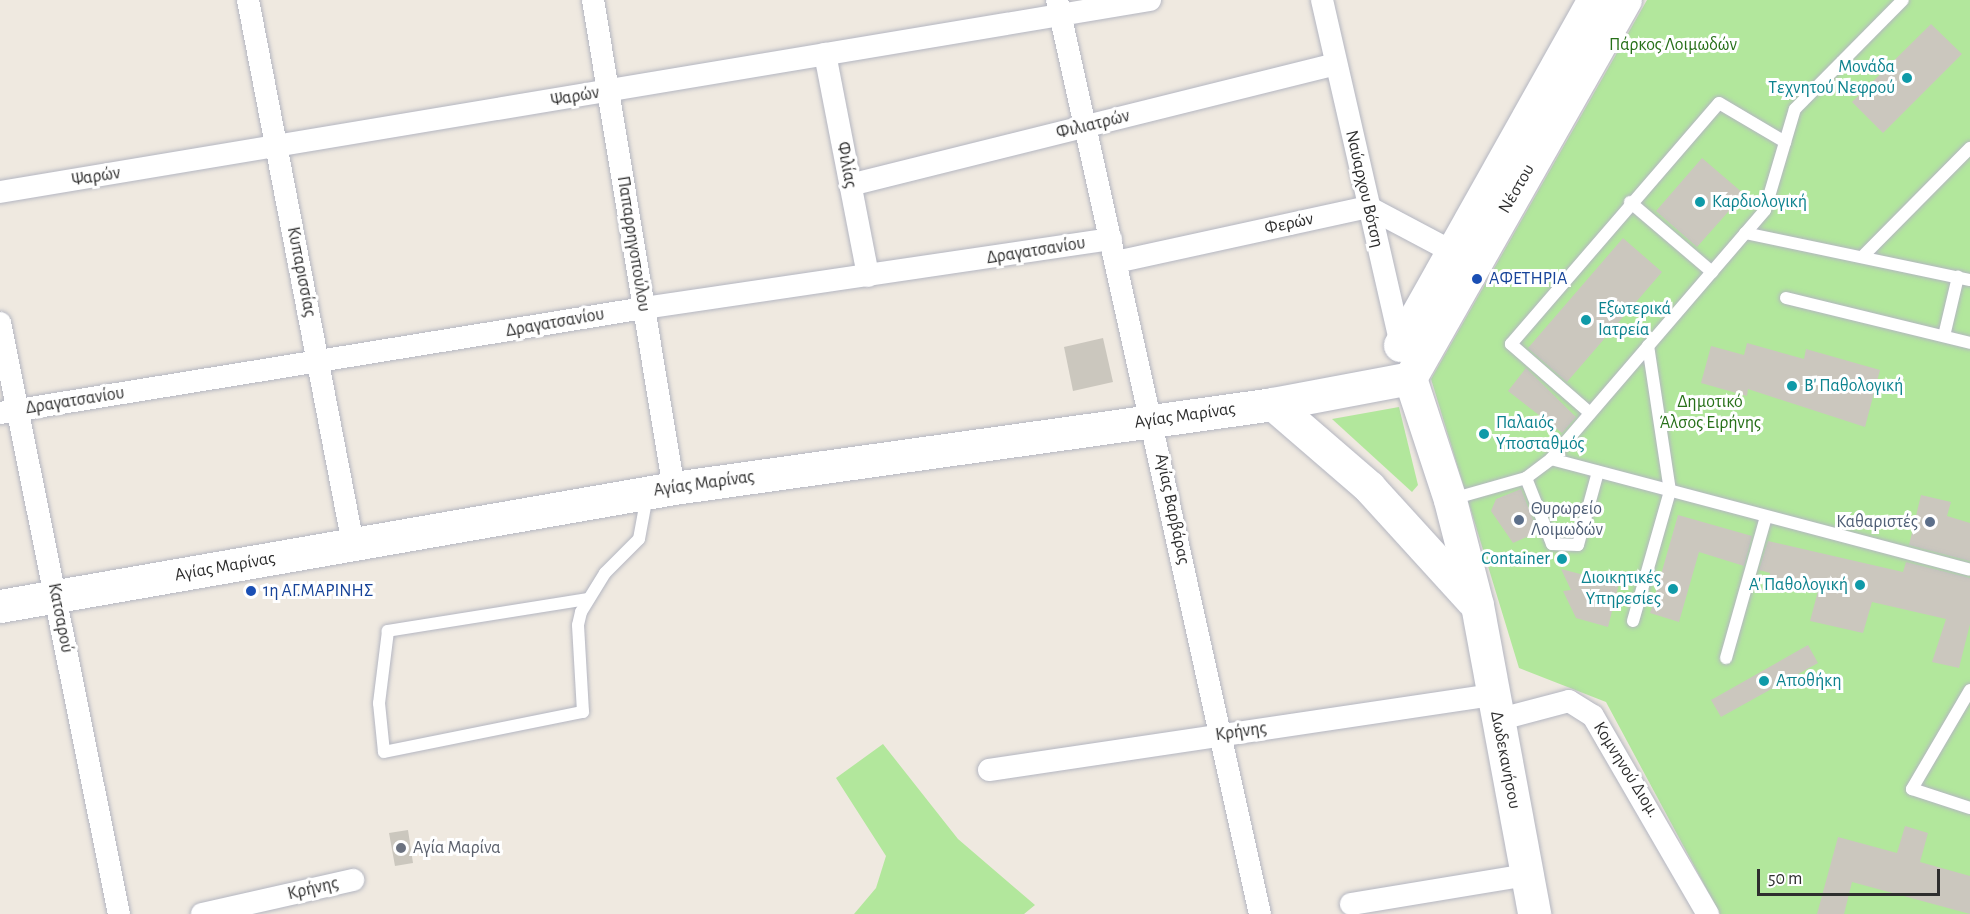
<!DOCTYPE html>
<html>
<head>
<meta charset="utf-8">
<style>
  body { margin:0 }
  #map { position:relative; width:1970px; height:914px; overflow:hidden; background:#efe9e0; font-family:"Alegreya Sans",sans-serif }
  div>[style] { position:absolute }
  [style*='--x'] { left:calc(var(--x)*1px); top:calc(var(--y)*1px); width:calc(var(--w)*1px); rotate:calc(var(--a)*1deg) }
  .green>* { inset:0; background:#b2e79c }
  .building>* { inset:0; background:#cbc7be }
  .roads { filter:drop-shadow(0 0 2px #b4b6c1) drop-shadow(0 0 2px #b4b6c1) }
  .lane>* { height:12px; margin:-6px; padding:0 6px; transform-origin:6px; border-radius:6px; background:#fff }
  .street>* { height:22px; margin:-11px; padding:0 11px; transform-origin:11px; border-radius:11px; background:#fff }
  .secondary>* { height:33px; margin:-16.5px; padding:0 16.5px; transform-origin:16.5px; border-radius:16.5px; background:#fff }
  .dots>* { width:16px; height:16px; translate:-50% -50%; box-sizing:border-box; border:3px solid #fff; border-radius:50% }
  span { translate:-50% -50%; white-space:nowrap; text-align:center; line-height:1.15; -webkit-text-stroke:6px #fff; paint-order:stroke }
  .park-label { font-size:18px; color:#277019 }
  .culture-label { font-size:18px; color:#0d838f }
  .right { translate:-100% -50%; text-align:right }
  .left { translate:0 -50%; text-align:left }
  .street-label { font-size:18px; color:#2e2e2e }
  .transit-label { font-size:18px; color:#164399 }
  .service-label { font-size:18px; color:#4e5e75 }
  .worship-label { font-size:18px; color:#5b616d }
  .scale { position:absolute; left:1757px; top:869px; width:183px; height:27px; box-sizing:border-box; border:3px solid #2e2e2e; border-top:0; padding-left:8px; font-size:18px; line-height:21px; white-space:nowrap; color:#2e2e2e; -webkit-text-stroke:4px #fff; paint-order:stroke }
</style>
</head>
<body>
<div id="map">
  <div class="green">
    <div style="clip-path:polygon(1647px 0,1970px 0,1970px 914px,1720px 914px,1606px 702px,1519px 668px,1431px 379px)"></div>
    <div style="clip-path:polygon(1399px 407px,1418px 485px,1412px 492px,1332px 419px)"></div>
    <div style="clip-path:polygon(883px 744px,958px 839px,1035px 905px,1024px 914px,854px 914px,876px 888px,886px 856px,836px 778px)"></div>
  </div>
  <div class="building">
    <div style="clip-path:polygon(1931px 24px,1962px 54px,1883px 133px,1852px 102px)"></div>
    <div style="clip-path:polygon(1702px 158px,1744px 194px,1697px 247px,1656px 211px)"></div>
    <div style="clip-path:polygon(1623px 238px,1662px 272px,1567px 382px,1528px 348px)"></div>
    <div style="clip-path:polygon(1103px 338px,1113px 382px,1073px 391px,1064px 347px)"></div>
    <div style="clip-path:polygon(1747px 343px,1804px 359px,1806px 349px,1880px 370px,1865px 427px,1748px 389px,1747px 396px,1701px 383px,1711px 346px,1744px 355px)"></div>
    <div style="clip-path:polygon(1526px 368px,1576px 417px,1562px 433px,1508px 391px)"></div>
    <div style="clip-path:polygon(1521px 489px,1538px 532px,1513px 543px,1491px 511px,1496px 499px)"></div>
    <div style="clip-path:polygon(1921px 495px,1951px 502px,1947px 516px,1970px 523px,1970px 561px,1909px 545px)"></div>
    <div style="clip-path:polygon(1678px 515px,1752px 536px,1744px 566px,1699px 552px,1679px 622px,1650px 613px)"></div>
    <div style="clip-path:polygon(1768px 541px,1903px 572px,1906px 562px,1970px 578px,1970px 624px,1959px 668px,1932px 662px,1946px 619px,1872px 602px,1863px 633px,1810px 621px,1818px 591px,1769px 578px,1770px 573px,1759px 570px)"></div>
    <div style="clip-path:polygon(1561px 569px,1619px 584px,1608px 627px,1576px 618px,1563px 591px,1571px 590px)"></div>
    <div style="clip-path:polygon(1808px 645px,1818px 663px,1721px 717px,1711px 700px)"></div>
    <div style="clip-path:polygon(1905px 826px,1928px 833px,1920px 862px,1970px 876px,1970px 914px,1852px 882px,1844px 914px,1817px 914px,1838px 837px,1897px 853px)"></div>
    <div style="clip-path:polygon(408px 830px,413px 863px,395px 866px,389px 833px)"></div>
  </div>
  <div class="roads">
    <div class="lane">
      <div style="--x:1630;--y:202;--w:108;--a:40.5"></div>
      <div style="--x:1745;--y:233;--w:230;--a:11.8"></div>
      <div style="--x:1864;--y:255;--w:151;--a:-45.3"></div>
      <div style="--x:1786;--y:298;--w:189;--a:13.7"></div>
      <div style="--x:1944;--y:336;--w:61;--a:-76.7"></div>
      <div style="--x:1590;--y:413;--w:105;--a:-138.9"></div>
      <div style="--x:1511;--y:344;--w:318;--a:-49.2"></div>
      <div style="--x:1719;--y:103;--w:77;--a:30.6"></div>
      <div style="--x:1551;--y:459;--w:328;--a:-49.3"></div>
      <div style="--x:1765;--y:210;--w:105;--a:-73.5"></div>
      <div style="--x:1795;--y:109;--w:153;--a:-45.3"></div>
      <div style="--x:1526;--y:478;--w:71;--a:68.5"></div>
      <div style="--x:1552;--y:544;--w:26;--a:2"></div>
      <div style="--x:1578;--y:545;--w:76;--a:-74.7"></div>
      <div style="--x:1452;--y:499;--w:77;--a:-15.8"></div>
      <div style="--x:1526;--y:478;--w:31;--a:-37"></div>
      <div style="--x:1551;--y:459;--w:433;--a:14.8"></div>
      <div style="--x:587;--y:599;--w:202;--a:170.9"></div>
      <div style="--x:388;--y:631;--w:73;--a:97.1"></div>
      <div style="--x:379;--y:703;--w:49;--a:84.2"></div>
      <div style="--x:384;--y:752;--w:203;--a:-11.4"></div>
      <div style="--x:583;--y:712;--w:87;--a:-93.3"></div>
      <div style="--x:578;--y:625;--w:13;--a:-77"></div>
      <div style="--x:581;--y:612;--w:46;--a:-58.4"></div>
      <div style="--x:605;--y:573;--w:48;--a:-45"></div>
      <div style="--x:639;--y:539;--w:44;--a:-79.5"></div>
      <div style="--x:1633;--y:621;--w:135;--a:-74.1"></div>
      <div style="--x:1670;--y:491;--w:147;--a:-98.6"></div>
      <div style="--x:1726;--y:658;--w:147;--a:-74.2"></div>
      <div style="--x:1970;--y:690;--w:115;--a:120.4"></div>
      <div style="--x:1912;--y:789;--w:61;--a:18.1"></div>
    </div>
    <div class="street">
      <div style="--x:248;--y:0;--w:554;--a:79.08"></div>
      <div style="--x:593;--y:0;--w:495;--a:80.6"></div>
      <div style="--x:1057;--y:0;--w:936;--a:77.48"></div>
      <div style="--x:1322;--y:0;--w:359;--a:77.1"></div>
      <div style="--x:825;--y:54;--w:226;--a:79"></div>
      <div style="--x:850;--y:185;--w:501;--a:-13.98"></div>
      <div style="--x:0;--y:192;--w:1166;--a:-9.48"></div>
      <div style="--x:1116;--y:262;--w:258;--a:-12.3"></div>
      <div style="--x:1368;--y:207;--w:96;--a:27.9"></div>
      <div style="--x:0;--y:323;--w:603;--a:78.62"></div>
      <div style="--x:0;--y:413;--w:653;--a:-9.26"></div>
      <div style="--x:644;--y:308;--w:472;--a:-8.4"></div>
      <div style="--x:1497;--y:720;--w:74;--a:-14.8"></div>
      <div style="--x:1569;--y:701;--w:28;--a:32"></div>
      <div style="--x:1593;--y:716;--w:229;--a:59.9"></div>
      <div style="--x:989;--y:770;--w:509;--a:-8.48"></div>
      <div style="--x:1351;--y:904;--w:177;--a:-9.4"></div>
      <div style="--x:202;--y:914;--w:155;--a:-12.7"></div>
    </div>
    <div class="secondary">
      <div style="--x:1400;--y:345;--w:396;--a:-60.7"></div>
      <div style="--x:1410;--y:378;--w:128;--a:71.8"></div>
      <div style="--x:1450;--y:500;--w:108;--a:75.6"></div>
      <div style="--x:1477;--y:605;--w:314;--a:79.5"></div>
      <div style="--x:1410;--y:378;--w:435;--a:-60.4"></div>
      <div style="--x:1273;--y:404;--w:127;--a:40.8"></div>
      <div style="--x:1369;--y:487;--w:153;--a:47.7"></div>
      <div style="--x:0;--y:606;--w:684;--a:-9.93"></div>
      <div style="--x:674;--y:488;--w:605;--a:-7.98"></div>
      <div style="--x:1273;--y:404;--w:139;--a:-10.7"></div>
    </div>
  </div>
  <div class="dots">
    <div style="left:1907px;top:78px;background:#0f9aa8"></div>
    <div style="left:1700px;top:202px;background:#0f9aa8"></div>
    <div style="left:1477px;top:279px;background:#1a4fb4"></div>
    <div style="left:1586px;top:320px;background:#0f9aa8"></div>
    <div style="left:1792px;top:386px;background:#0f9aa8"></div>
    <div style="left:1484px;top:434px;background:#0f9aa8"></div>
    <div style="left:1519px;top:520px;background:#5c6f8a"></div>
    <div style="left:1930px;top:522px;background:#5c6f8a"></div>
    <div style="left:1562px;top:559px;background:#0f9aa8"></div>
    <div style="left:1860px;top:585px;background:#0f9aa8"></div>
    <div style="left:1673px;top:589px;background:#0f9aa8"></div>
    <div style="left:251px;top:591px;background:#1a4fb4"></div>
    <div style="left:1764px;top:681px;background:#0f9aa8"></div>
    <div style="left:401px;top:848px;background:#6b7280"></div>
  </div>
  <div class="park-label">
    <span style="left:1673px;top:45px">Πάρκος Λοιμωδών</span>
    <span style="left:1710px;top:413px">Δημοτικό<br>Άλσος Ειρήνης</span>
  </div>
  <div class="culture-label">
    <span class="right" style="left:1895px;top:78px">Μονάδα<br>Τεχνητού Νεφρού</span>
    <span class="left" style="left:1712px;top:202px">Καρδιολογική</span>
    <span class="left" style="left:1598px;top:320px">Εξωτερικά<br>Ιατρεία</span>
    <span class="left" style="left:1804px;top:386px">Β' Παθολογική</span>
    <span class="left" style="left:1496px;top:434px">Παλαιός<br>Υποσταθμός</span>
    <span class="right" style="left:1550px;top:559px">Container</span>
    <span class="right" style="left:1661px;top:589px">Διοικητικές<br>Υπηρεσίες</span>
    <span class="right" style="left:1848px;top:585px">Α' Παθολογική</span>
    <span class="left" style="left:1776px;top:681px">Αποθήκη</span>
  </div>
  <div class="street-label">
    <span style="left:575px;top:97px;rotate:-10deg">Ψαρών</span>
    <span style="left:1093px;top:125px;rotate:-14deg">Φιλιατρών</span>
    <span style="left:846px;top:165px;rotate:79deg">Φιλίας</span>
    <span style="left:96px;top:177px;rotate:-9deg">Ψαρών</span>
    <span style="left:1364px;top:189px;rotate:77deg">Ναύαρχου Βότση</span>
    <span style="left:1517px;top:189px;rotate:-60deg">Νέστου</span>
    <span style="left:1289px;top:224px;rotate:-12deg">Φερών</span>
    <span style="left:633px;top:244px;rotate:81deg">Παπαρρηγοπούλου</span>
    <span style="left:1036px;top:251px;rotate:-9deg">Δραγατσανίου</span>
    <span style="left:301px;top:272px;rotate:79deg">Κυπαρισσίας</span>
    <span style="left:555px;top:323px;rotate:-10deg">Δραγατσανίου</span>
    <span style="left:75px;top:401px;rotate:-9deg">Δραγατσανίου</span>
    <span style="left:1185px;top:416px;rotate:-8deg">Αγίας Μαρίνας</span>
    <span style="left:704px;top:484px;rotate:-8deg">Αγίας Μαρίνας</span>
    <span style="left:1172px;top:509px;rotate:78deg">Αγίας Βαρβάρας</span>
    <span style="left:225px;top:567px;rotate:-10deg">Αγίας Μαρίνας</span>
    <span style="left:60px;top:618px;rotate:79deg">Κατσαρού</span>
    <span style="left:1241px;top:732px;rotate:-8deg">Κρήνης</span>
    <span style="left:1505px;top:760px;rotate:79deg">Δωδεκανήσου</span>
    <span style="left:1626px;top:770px;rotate:58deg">Κομνηνού Διομ.</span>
    <span style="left:313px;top:889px;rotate:-13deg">Κρήνης</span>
  </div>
  <div class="transit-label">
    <span class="left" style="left:1489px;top:279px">ΑΦΕΤΗΡΙΑ</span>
    <span class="left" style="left:263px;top:591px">1η ΑΓ.ΜΑΡΙΝΗΣ</span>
  </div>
  <div class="service-label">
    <span class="left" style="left:1531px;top:520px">Θυρωρείο<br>Λοιμωδών</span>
    <span class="right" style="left:1918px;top:522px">Καθαριστές</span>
  </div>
  <div class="worship-label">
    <span class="left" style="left:413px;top:848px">Αγία Μαρίνα</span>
  </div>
  <div class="scale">50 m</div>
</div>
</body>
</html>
